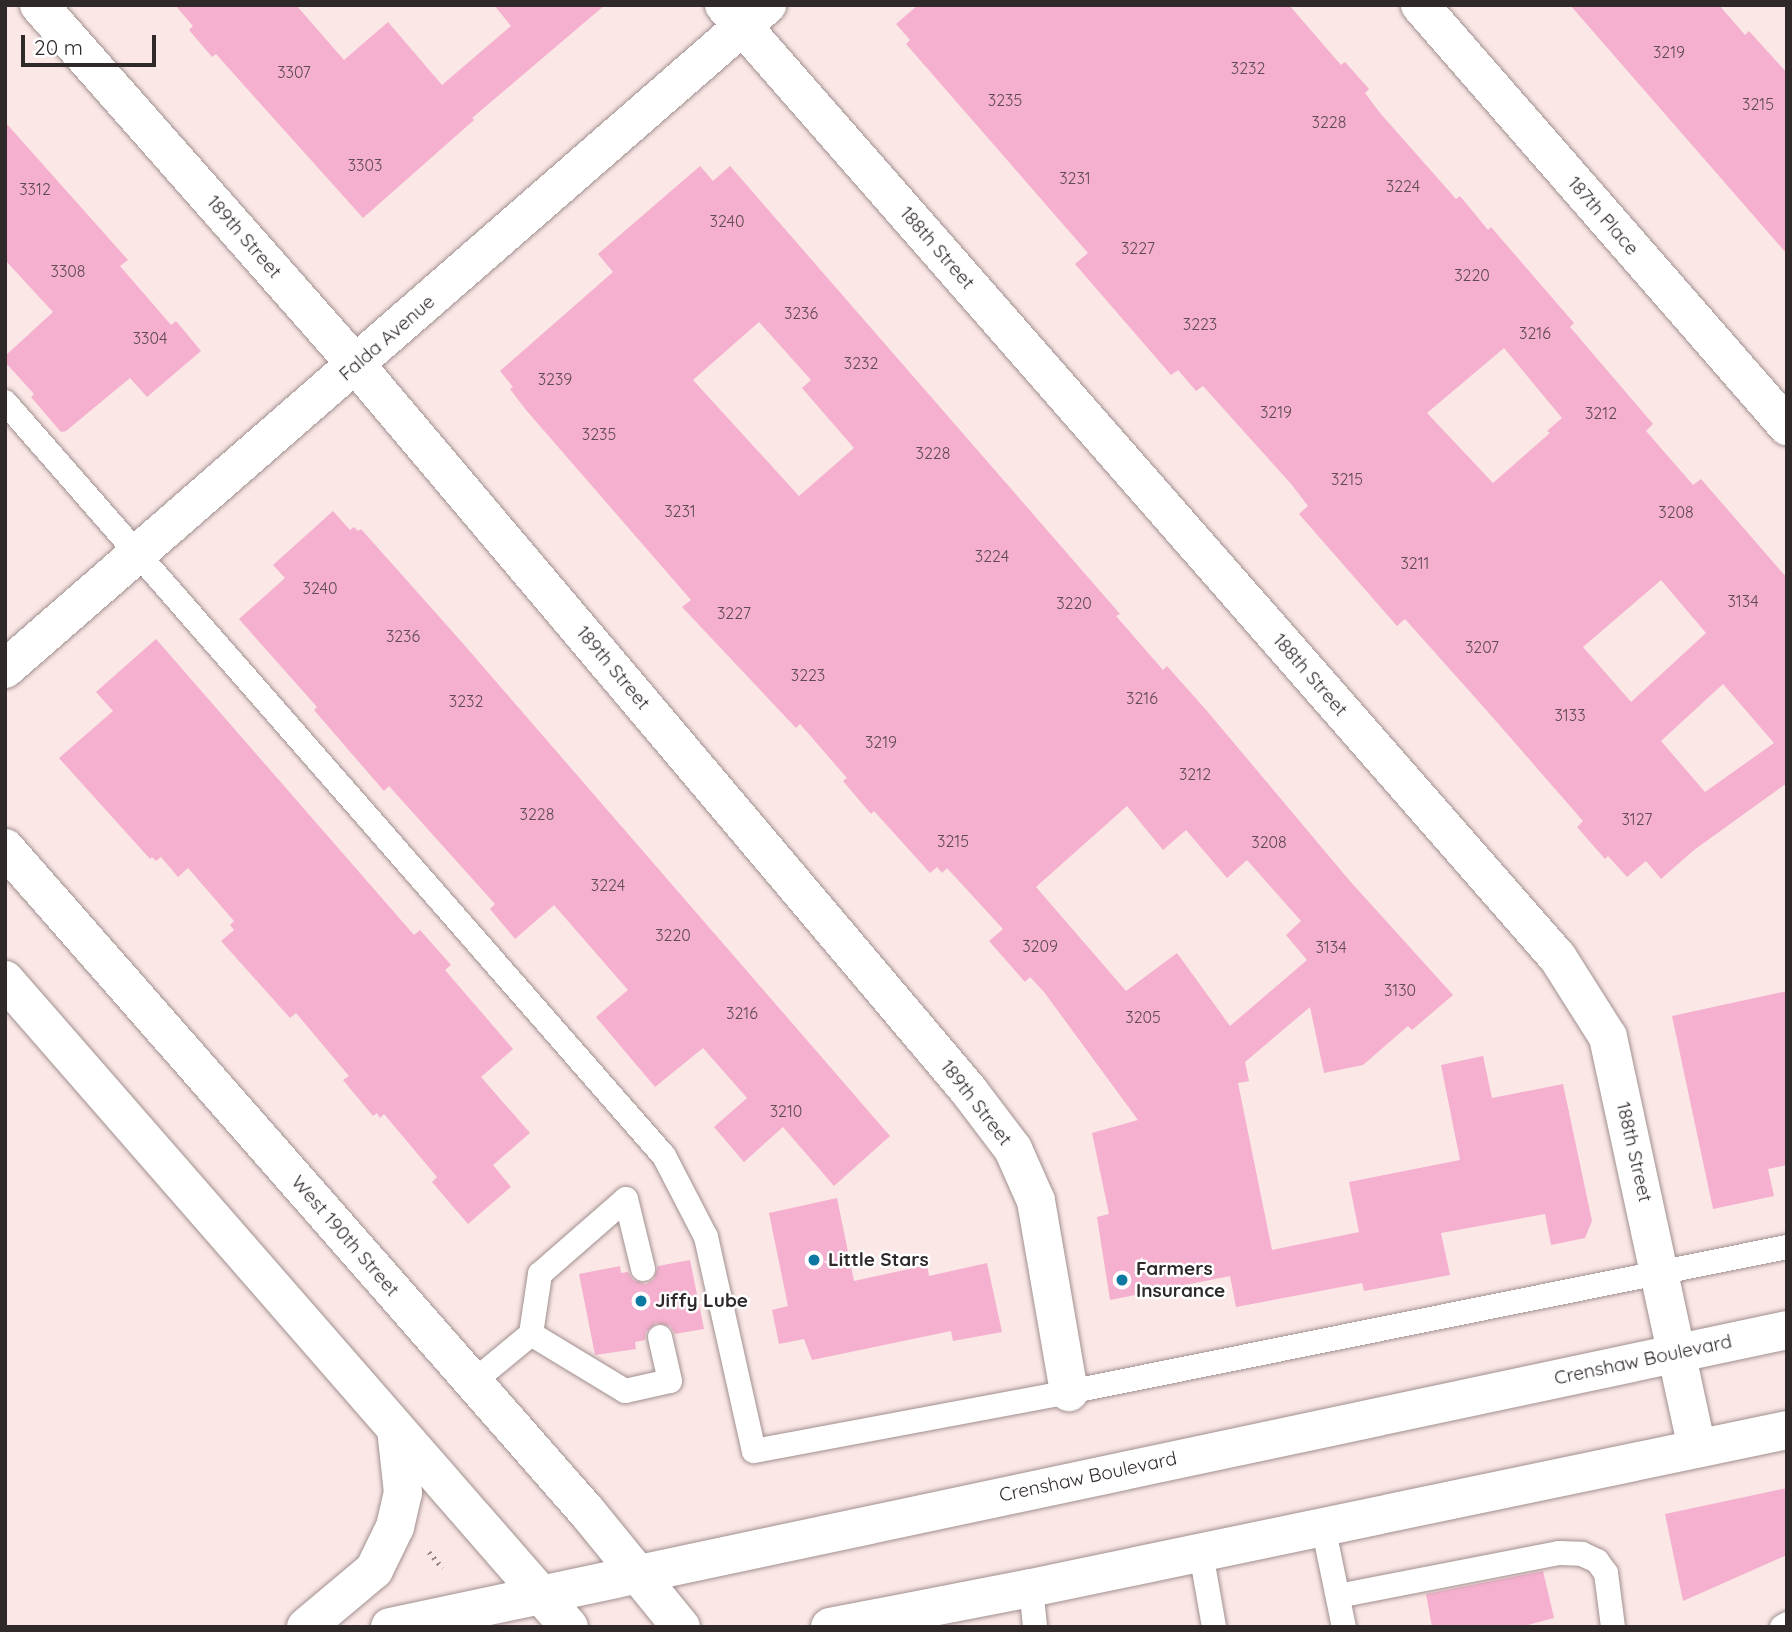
<!DOCTYPE html>
<html>
<head>
<meta charset="utf-8">
<style>
  body { margin:0 }
  #map { position:relative; width:1792px; height:1632px; overflow:hidden; background:#fae7e6; font-family:Quicksand,sans-serif }
  div>[style] { position:absolute }
  [style*='--x'] { left:calc(var(--x)*1px); top:calc(var(--y)*1px); width:calc(var(--w)*1px); rotate:calc(var(--a)*1deg) }
  .building>* { inset:0; background:#f4b0ce }
  .path>* { height:4.5px; margin-top:-2.25px; transform-origin:0; background:repeating-linear-gradient(90deg,#938685 0 2px,transparent 0 7px) }
  .roads { filter:drop-shadow(0 0 2px #a1908f) drop-shadow(0 0 2px #a1908f) }
  .lane>* { height:24px; margin:-12px; padding:0 12px; transform-origin:12px; border-radius:12px; background:#fff }
  .street>* { height:38px; margin:-19px; padding:0 19px; transform-origin:19px; border-radius:19px; background:#fff }
  .primary>* { height:38px; margin:-19px; padding:0 19px; transform-origin:19px; border-radius:19px; background:#fff }
  .dots>* { width:19px; height:19px; translate:-50% -50%; box-sizing:border-box; border:4px solid #fff; border-radius:50% }
  span { translate:-50% -50%; white-space:nowrap; text-align:center; line-height:1.15; -webkit-text-stroke:5px #fff; paint-order:stroke }
  .number-label { font-size:16px; color:#614b52 }
  .number-label span { -webkit-text-stroke-width:0 }
  .street-label { font-size:19px; color:#302929 }
  .poi-label { font-size:19px; color:#302929; font-weight:700 }
  .left { translate:0 -50%; text-align:left }
  .frame { position:absolute; inset:0; border:7px solid #302929; pointer-events:none }
  .scale { position:absolute; left:21px; top:35px; width:135px; height:32px; box-sizing:border-box; border:4px solid #302929; border-top:0; padding-left:9px; font-size:21px; line-height:24px; white-space:nowrap; color:#302929; -webkit-text-stroke:5px #fff; paint-order:stroke }
</style>
</head>
<body>
<div id="map">
  <div class="building">
    <div style="clip-path:polygon(175px 5px,296px 5px,344px 60px,388px 22px,442px 85px,511px 26px,494px 5px,605px 5px,472px 118px,474px 120px,363px 218px,216px 54px,212px 57px,189px 30px,193px 26px)"></div>
    <div style="clip-path:polygon(evenodd,918px 5px,1289px 5px,1341px 65px,1345px 62px,1369px 89px,1365px 93px,1380px 113px,1456px 199px,1460px 196px,1488px 230px,1491px 227px,1574px 323px,1570px 327px,1653px 424px,1646px 431px,1693px 485px,1701px 479px,1787px 578px,1787px 783px,1694px 850px,1661px 879px,1646px 861px,1627px 877px,1608px 856px,1605px 859px,1577px 827px,1583px 821px,1488px 712px,1405px 619px,1397px 626px,1299px 514px,1308px 506px,1292px 485px,1203px 386px,1196px 391px,1178px 370px,1171px 375px,1075px 264px,1088px 253px,906px 44px,910px 40px,896px 24px,918px 5px,1504px 348px,1562px 418px,1547px 431px,1550px 433px,1493px 483px,1427px 413px,1504px 348px,918px 5px,1661px 580px,1706px 633px,1631px 702px,1583px 647px,1661px 580px,918px 5px,1723px 684px,1774px 743px,1705px 792px,1661px 741px,1723px 684px)"></div>
    <div style="clip-path:polygon(1570px 5px,1719px 5px,1745px 35px,1749px 31px,1787px 73px,1787px 254px)"></div>
    <div style="clip-path:polygon(5px 122px,128px 260px,120px 266px,171px 325px,176px 321px,201px 351px,147px 397px,130px 378px,66px 431px,61px 432px,31px 397px,34px 394px,5px 362px,5px 356px,53px 312px,5px 260px)"></div>
    <div style="clip-path:polygon(evenodd,700px 166px,713px 181px,730px 166px,1120px 614px,1116px 616px,1163px 670px,1167px 666px,1207px 711px,1349px 880px,1453px 995px,1412px 1030px,1408px 1026px,1363px 1065px,1324px 1073px,1310px 1007px,1245px 1062px,1249px 1081px,1238px 1083px,1272px 1250px,1359px 1232px,1349px 1182px,1460px 1160px,1441px 1065px,1483px 1056px,1492px 1098px,1563px 1084px,1592px 1221px,1585px 1238px,1551px 1245px,1545px 1214px,1441px 1233px,1450px 1275px,1364px 1291px,1362px 1283px,1236px 1307px,1230px 1276px,1110px 1300px,1097px 1217px,1109px 1214px,1092px 1133px,1138px 1120px,1044px 992px,1030px 977px,1025px 982px,989px 941px,1003px 929px,947px 868px,942px 873px,937px 867px,930px 873px,874px 811px,871px 814px,843px 781px,847px 778px,800px 724px,796px 728px,682px 607px,691px 600px,526px 410px,510px 389px,513px 387px,500px 371px,613px 272px,598px 254px,700px 166px,759px 322px,811px 380px,802px 388px,854px 448px,799px 496px,693px 380px,759px 322px,700px 166px,1127px 806px,1163px 850px,1186px 830px,1227px 878px,1247px 860px,1301px 921px,1286px 935px,1307px 960px,1230px 1026px,1177px 953px,1126px 991px,1036px 887px,1127px 806px)"></div>
    <div style="clip-path:polygon(333px 511px,350px 530px,354px 527px,358px 531px,361px 529px,459px 639px,890px 1136px,834px 1186px,783px 1127px,744px 1162px,714px 1127px,747px 1098px,703px 1048px,655px 1087px,596px 1017px,628px 990px,554px 905px,515px 939px,490px 909px,495px 904px,389px 786px,384px 791px,314px 710px,317px 707px,239px 619px,285px 578px,273px 565px)"></div>
    <div style="clip-path:polygon(156px 639px,414px 935px,420px 930px,451px 965px,445px 970px,513px 1049px,481px 1077px,530px 1133px,493px 1165px,511px 1187px,468px 1224px,432px 1182px,437px 1177px,384px 1114px,380px 1118px,377px 1113px,373px 1116px,343px 1080px,349px 1076px,296px 1013px,290px 1018px,221px 941px,234px 930px,230px 925px,234px 921px,188px 868px,178px 877px,161px 857px,156px 861px,152px 857px,150px 859px,59px 758px,113px 711px,96px 692px)"></div>
    <div style="clip-path:polygon(1787px 991px,1787px 1165px,1768px 1169px,1774px 1196px,1713px 1209px,1672px 1016px)"></div>
    <div style="clip-path:polygon(837px 1198px,854px 1281px,927px 1265px,929px 1276px,987px 1263px,1002px 1332px,953px 1341px,951px 1331px,812px 1360px,804px 1339px,779px 1344px,772px 1310px,788px 1306px,769px 1213px)"></div>
    <div style="clip-path:polygon(690px 1260px,704px 1329px,675px 1334px,670px 1326px,656px 1323px,646px 1332px,645px 1340px,635px 1342px,636px 1349px,595px 1355px,579px 1274px,620px 1266px,621px 1273px,628px 1272px,633px 1280px,646px 1284px,654px 1279px,658px 1266px)"></div>
    <div style="clip-path:polygon(1787px 1488px,1787px 1555px,1683px 1601px,1665px 1514px)"></div>
    <div style="clip-path:polygon(1543px 1571px,1554px 1618px,1520px 1627px,1432px 1627px,1426px 1594px)"></div>
  </div>
  <div class="path">
    <div style="--x:429;--y:1552;--w:21;--a:49"></div>
  </div>
  <div class="roads">
    <div class="lane">
      <div style="--x:5;--y:402;--w:1001;--a:48.85"></div>
      <div style="--x:664;--y:1156;--w:91;--a:62.6"></div>
      <div style="--x:706;--y:1237;--w:219;--a:77.4"></div>
      <div style="--x:754;--y:1451;--w:320;--a:-10.6"></div>
      <div style="--x:1069;--y:1392;--w:732;--a:-11.42"></div>
      <div style="--x:531;--y:1334;--w:110;--a:31.2"></div>
      <div style="--x:625;--y:1391;--w:46;--a:-12.5"></div>
      <div style="--x:670;--y:1381;--w:45;--a:-102.8"></div>
      <div style="--x:473;--y:1382;--w:75;--a:-39.6"></div>
      <div style="--x:531;--y:1334;--w:61;--a:-81.5"></div>
      <div style="--x:540;--y:1274;--w:114;--a:-41.1"></div>
      <div style="--x:626;--y:1199;--w:72;--a:76.3"></div>
      <div style="--x:1323;--y:1526;--w:103;--a:78.3"></div>
      <div style="--x:1201;--y:1553;--w:75;--a:80"></div>
      <div style="--x:1031;--y:1588;--w:39;--a:84"></div>
      <div style="--x:1338;--y:1596;--w:225;--a:-11"></div>
      <div style="--x:1559;--y:1553;--w:23;--a:2"></div>
      <div style="--x:1582;--y:1554;--w:17;--a:25"></div>
      <div style="--x:1597;--y:1561;--w:15;--a:53"></div>
      <div style="--x:1606;--y:1573;--w:54;--a:82.6"></div>
      <div style="--x:1782;--y:1627;--w:6;--a:-31"></div>
    </div>
    <div class="street">
      <div style="--x:39;--y:5;--w:480;--a:48.6"></div>
      <div style="--x:356;--y:365;--w:950;--a:49.82"></div>
      <div style="--x:969;--y:1091;--w:73;--a:52.8"></div>
      <div style="--x:1013;--y:1149;--w:57;--a:66.1"></div>
      <div style="--x:1036;--y:1201;--w:194;--a:80.2"></div>
      <div style="--x:724;--y:5;--w:1266;--a:48.81"></div>
      <div style="--x:1558;--y:958;--w:93;--a:57.7"></div>
      <div style="--x:1608;--y:1037;--w:421;--a:77.8"></div>
      <div style="--x:1420;--y:5;--w:559;--a:48.92"></div>
      <div style="--x:5;--y:669;--w:1011;--a:-41.07"></div>
    </div>
    <div class="primary">
      <div style="--x:5;--y:848;--w:884;--a:48.76"></div>
      <div style="--x:588;--y:1513;--w:147;--a:50.8"></div>
      <div style="--x:5;--y:980;--w:858;--a:48.92"></div>
      <div style="--x:306;--y:1627;--w:89;--a:-40"></div>
      <div style="--x:374;--y:1570;--w:48;--a:-64"></div>
      <div style="--x:395;--y:1527;--w:35;--a:-77"></div>
      <div style="--x:403;--y:1493;--w:64;--a:-96.2"></div>
      <div style="--x:390;--y:1627;--w:1428;--a:-12"></div>
      <div style="--x:830;--y:1627;--w:205;--a:-11"></div>
      <div style="--x:1031;--y:1588;--w:772;--a:-11.8"></div>
    </div>
  </div>
  <div class="dots">
    <div style="left:814px;top:1260px;background:#0d79a3"></div>
    <div style="left:1122px;top:1280px;background:#0d79a3"></div>
    <div style="left:641px;top:1301px;background:#0d79a3"></div>
  </div>
  <div class="number-label">
    <span style="left:1669px;top:52px">3219</span>
    <span style="left:1248px;top:68px">3232</span>
    <span style="left:294px;top:72px">3307</span>
    <span style="left:1005px;top:100px">3235</span>
    <span style="left:1758px;top:104px">3215</span>
    <span style="left:1329px;top:122px">3228</span>
    <span style="left:365px;top:165px">3303</span>
    <span style="left:1075px;top:178px">3231</span>
    <span style="left:1403px;top:186px">3224</span>
    <span style="left:35px;top:189px">3312</span>
    <span style="left:727px;top:221px">3240</span>
    <span style="left:1138px;top:248px">3227</span>
    <span style="left:68px;top:271px">3308</span>
    <span style="left:1472px;top:275px">3220</span>
    <span style="left:801px;top:313px">3236</span>
    <span style="left:1200px;top:324px">3223</span>
    <span style="left:1535px;top:333px">3216</span>
    <span style="left:150px;top:338px">3304</span>
    <span style="left:861px;top:363px">3232</span>
    <span style="left:555px;top:379px">3239</span>
    <span style="left:1276px;top:412px">3219</span>
    <span style="left:1601px;top:413px">3212</span>
    <span style="left:599px;top:434px">3235</span>
    <span style="left:933px;top:453px">3228</span>
    <span style="left:1347px;top:479px">3215</span>
    <span style="left:680px;top:511px">3231</span>
    <span style="left:1676px;top:512px">3208</span>
    <span style="left:992px;top:556px">3224</span>
    <span style="left:1415px;top:563px">3211</span>
    <span style="left:320px;top:588px">3240</span>
    <span style="left:1743px;top:601px">3134</span>
    <span style="left:1074px;top:603px">3220</span>
    <span style="left:734px;top:613px">3227</span>
    <span style="left:403px;top:636px">3236</span>
    <span style="left:1482px;top:647px">3207</span>
    <span style="left:808px;top:675px">3223</span>
    <span style="left:1142px;top:698px">3216</span>
    <span style="left:466px;top:701px">3232</span>
    <span style="left:1570px;top:715px">3133</span>
    <span style="left:881px;top:742px">3219</span>
    <span style="left:1195px;top:774px">3212</span>
    <span style="left:537px;top:814px">3228</span>
    <span style="left:1637px;top:819px">3127</span>
    <span style="left:953px;top:841px">3215</span>
    <span style="left:1269px;top:842px">3208</span>
    <span style="left:608px;top:885px">3224</span>
    <span style="left:673px;top:935px">3220</span>
    <span style="left:1040px;top:946px">3209</span>
    <span style="left:1331px;top:947px">3134</span>
    <span style="left:1400px;top:990px">3130</span>
    <span style="left:742px;top:1013px">3216</span>
    <span style="left:1143px;top:1017px">3205</span>
    <span style="left:786px;top:1111px">3210</span>
  </div>
  <div class="street-label">
    <span style="left:1603px;top:216px;rotate:49deg">187th Place</span>
    <span style="left:244px;top:237px;rotate:49deg">189th Street</span>
    <span style="left:937px;top:248px;rotate:49deg">188th Street</span>
    <span style="left:387px;top:338px;rotate:-41deg">Falda Avenue</span>
    <span style="left:613px;top:668px;rotate:50deg">189th Street</span>
    <span style="left:1310px;top:675px;rotate:49deg">188th Street</span>
    <span style="left:976px;top:1103px;rotate:52deg">189th Street</span>
    <span style="left:1634px;top:1152px;rotate:77deg">188th Street</span>
    <span style="left:345px;top:1236px;rotate:49deg">West 190th Street</span>
    <span style="left:1643px;top:1360px;rotate:-12deg">Crenshaw Boulevard</span>
    <span style="left:1088px;top:1477px;rotate:-12deg">Crenshaw Boulevard</span>
  </div>
  <div class="poi-label">
    <span class="left" style="left:828px;top:1260px">Little Stars</span>
    <span class="left" style="left:1136px;top:1280px">Farmers<br>Insurance</span>
    <span class="left" style="left:655px;top:1301px">Jiffy Lube</span>
  </div>
  <div class="frame"></div>
  <div class="scale">20 m</div>
</div>
</body>
</html>
